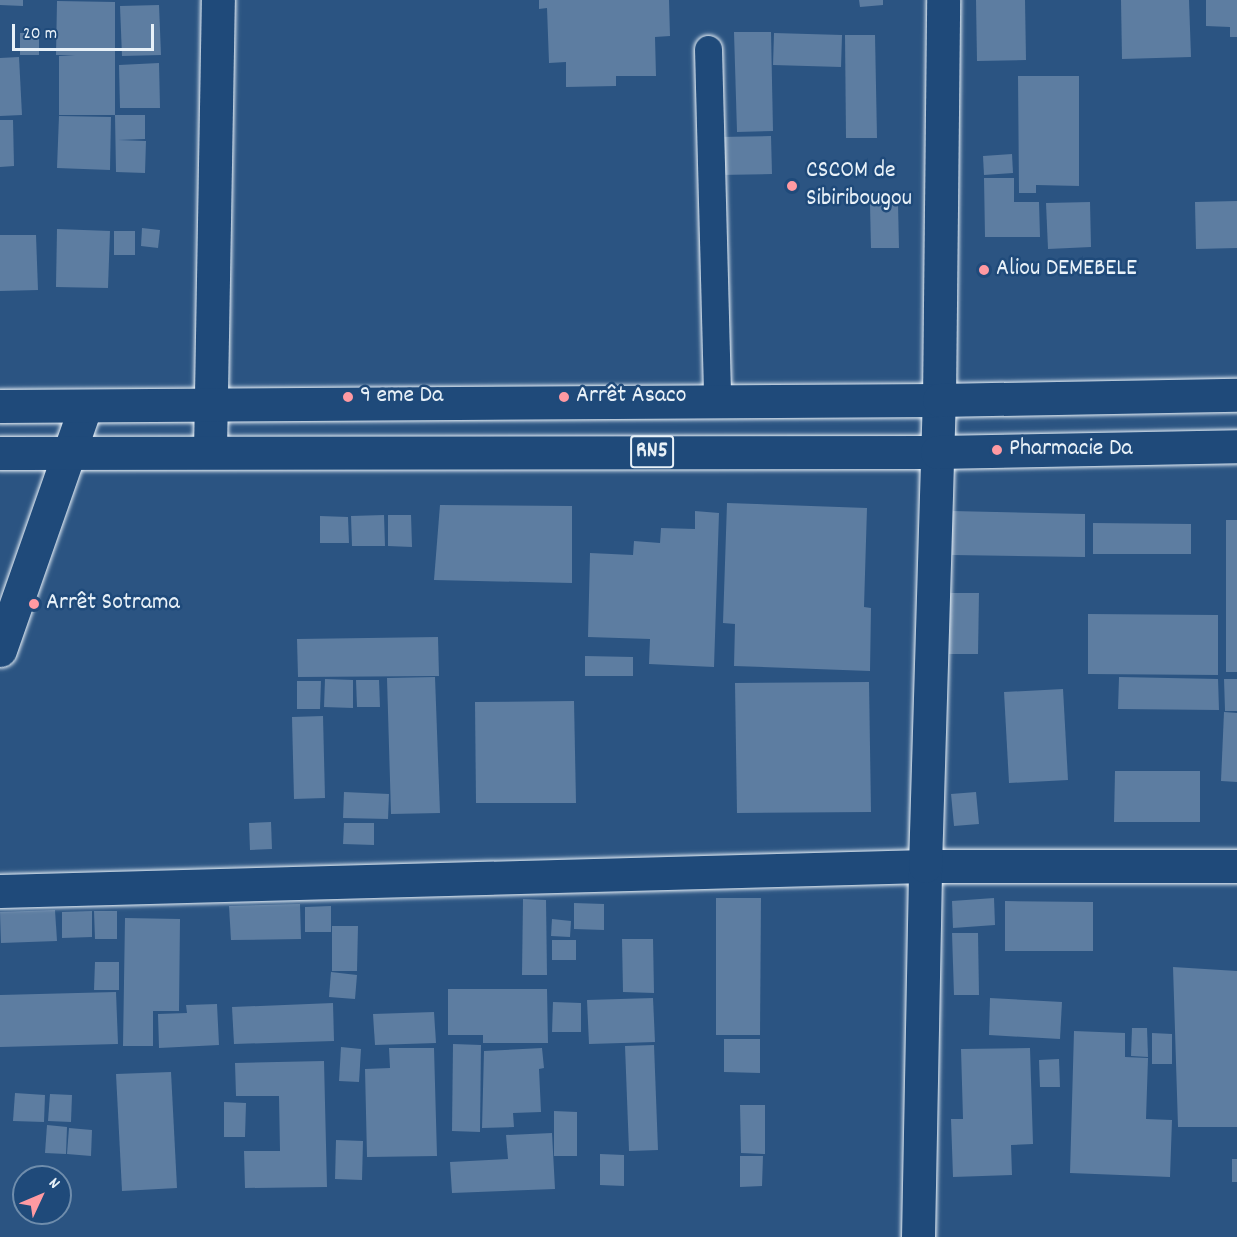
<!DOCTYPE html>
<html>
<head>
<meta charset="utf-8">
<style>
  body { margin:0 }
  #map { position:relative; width:1237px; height:1237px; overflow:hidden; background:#2b5482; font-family:Dekko,sans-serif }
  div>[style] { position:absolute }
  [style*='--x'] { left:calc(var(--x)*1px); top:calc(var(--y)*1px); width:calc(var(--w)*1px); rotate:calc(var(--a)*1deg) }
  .building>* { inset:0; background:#5d7da1 }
  .roads { filter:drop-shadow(0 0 2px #e8f1f8) drop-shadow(0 0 2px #e8f1f8) }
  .lane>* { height:27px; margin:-13.5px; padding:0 13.5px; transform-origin:13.5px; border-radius:13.5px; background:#1f4a7a }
  .street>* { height:33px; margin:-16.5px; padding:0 16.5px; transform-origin:16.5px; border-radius:16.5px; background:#1f4a7a }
  .highway>* { height:33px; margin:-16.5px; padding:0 16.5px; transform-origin:16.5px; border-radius:16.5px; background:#1f4a7a }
  .dots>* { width:16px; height:16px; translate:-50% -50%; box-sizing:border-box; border:3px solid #1f4a7a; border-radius:50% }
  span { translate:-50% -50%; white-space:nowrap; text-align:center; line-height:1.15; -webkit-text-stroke:5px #1f4a7a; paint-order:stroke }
  .shield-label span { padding:2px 4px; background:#1f4a7a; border:2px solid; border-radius:4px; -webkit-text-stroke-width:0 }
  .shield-label { font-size:22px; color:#e8f1f8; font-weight:700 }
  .poi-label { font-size:24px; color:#e8f1f8 }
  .left { translate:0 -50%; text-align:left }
  .north { position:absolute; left:12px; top:1165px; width:60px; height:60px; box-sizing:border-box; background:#1f4a7a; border:2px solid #6f8dac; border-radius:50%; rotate:46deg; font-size:16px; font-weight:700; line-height:24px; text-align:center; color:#e8f1f8 }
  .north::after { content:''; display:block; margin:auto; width:21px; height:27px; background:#ff9aa2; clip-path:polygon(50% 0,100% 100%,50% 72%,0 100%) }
  .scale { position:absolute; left:12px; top:24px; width:142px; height:27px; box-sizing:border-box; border:3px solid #e8f1f8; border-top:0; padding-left:8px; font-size:18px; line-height:21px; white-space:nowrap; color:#e8f1f8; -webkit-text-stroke:4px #1f4a7a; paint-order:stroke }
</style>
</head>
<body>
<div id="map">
  <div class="building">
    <div style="clip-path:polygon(0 0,23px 0,23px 6px,0 5px)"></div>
    <div style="clip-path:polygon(539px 0,669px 0,670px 36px,655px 37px,656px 76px,616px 76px,616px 86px,566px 87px,566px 62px,549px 63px,547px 8px,539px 9px)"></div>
    <div style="clip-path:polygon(859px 0,883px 0,883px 5px,860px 7px)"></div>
    <div style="clip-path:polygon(976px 0,1025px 0,1026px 60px,977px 61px)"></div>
    <div style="clip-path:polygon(1121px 0,1189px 0,1191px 57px,1122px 59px)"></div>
    <div style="clip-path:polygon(1206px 0,1237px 0,1237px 37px,1230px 37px,1230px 27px,1206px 26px)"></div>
    <div style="clip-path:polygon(57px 1px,115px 2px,115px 115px,59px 115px,59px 56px,75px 55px,56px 55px)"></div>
    <div style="clip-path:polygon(159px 5px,161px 55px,122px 56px,120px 6px)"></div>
    <div style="clip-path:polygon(734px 32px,771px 32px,773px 131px,737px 132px)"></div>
    <div style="clip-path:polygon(20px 33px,39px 33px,39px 55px,20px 55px)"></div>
    <div style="clip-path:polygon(774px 33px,842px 35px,841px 67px,773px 65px)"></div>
    <div style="clip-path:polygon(845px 35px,875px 35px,877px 138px,846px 138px)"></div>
    <div style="clip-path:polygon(19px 57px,22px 115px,0 116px,0 58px)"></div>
    <div style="clip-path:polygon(159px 63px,160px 108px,120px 108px,119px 65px)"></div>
    <div style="clip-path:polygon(1018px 76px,1079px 76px,1079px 186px,1036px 185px,1036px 193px,1019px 193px)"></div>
    <div style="clip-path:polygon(115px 115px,145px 115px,145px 139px,118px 140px,146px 141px,145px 173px,116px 172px)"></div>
    <div style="clip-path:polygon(59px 116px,111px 117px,110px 170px,57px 168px)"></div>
    <div style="clip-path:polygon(0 120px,13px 120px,14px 166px,0 167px)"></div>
    <div style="clip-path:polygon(771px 136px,772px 174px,719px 175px,718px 137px)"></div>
    <div style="clip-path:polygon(1012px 154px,1013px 173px,984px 175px,983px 156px)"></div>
    <div style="clip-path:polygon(984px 178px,1014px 178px,1014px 202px,1039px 202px,1040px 237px,985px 237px)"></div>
    <div style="clip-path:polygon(1237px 201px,1237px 248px,1196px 249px,1195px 202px)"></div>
    <div style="clip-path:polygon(1090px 202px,1091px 247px,1048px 249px,1046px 203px)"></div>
    <div style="clip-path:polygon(870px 204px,898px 204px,899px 248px,871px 248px)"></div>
    <div style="clip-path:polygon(142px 228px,160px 230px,158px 248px,141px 246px)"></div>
    <div style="clip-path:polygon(57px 229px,110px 231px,108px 288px,56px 287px)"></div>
    <div style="clip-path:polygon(114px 231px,135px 231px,135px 255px,114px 255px)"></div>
    <div style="clip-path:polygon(0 235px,36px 235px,38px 290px,0 291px)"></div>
    <div style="clip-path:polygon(727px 503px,867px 508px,864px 607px,871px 608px,870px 671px,734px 666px,735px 624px,723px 623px)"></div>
    <div style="clip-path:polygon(440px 505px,572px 506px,572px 583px,434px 580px)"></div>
    <div style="clip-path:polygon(695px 511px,719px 513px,714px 667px,649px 664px,650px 639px,588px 637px,590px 553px,633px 555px,634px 541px,660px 543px,661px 528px,695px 529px)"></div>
    <div style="clip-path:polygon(952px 511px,1085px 514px,1085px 557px,952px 555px)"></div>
    <div style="clip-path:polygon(384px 515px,385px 546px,352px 546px,351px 516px)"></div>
    <div style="clip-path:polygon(388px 515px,411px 515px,412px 547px,388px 546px)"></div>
    <div style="clip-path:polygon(320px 516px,348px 517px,349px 543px,320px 543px)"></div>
    <div style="clip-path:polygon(1226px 520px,1237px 520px,1237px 672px,1226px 672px)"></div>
    <div style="clip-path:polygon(1093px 523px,1191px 524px,1191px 554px,1093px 554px)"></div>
    <div style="clip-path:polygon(950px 593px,979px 593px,978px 654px,949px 654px)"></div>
    <div style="clip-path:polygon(1088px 614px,1218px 615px,1218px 675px,1088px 674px)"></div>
    <div style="clip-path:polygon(438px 637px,439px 676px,298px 677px,297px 639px)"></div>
    <div style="clip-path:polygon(585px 656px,633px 657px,633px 676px,585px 676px)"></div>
    <div style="clip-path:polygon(435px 677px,440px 813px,391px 814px,387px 678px)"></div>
    <div style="clip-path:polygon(1119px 677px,1218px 679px,1219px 710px,1118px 709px)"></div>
    <div style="clip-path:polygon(325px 679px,353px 680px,353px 708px,324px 707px)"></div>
    <div style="clip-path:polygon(1224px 679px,1237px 679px,1237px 711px,1225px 711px)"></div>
    <div style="clip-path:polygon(356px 680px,379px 680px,380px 707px,357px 707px)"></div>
    <div style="clip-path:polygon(297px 681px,321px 681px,320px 709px,297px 709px)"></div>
    <div style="clip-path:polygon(869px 682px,871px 812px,737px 813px,735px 683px)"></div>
    <div style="clip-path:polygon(1063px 689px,1068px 780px,1009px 783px,1004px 692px)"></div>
    <div style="clip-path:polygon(574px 701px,576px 803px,476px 803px,475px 702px)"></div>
    <div style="clip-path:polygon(1224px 712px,1237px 713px,1237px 782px,1221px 781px)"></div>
    <div style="clip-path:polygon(323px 716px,325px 798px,294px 799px,292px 717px)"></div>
    <div style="clip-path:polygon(1115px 771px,1200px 771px,1200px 822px,1114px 822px)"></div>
    <div style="clip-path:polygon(344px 792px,389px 794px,388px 819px,343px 818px)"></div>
    <div style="clip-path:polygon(976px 792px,979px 824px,954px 826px,951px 794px)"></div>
    <div style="clip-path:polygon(271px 822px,272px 849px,250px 850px,249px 823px)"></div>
    <div style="clip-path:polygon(344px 823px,374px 823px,374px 845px,343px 844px)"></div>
    <div style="clip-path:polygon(716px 898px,761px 898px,760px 1035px,716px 1035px)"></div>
    <div style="clip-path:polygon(994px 898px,995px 925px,953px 928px,952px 901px)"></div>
    <div style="clip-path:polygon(523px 899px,546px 900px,547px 975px,522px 975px)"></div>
    <div style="clip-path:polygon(1005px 901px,1093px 902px,1093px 951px,1005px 951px)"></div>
    <div style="clip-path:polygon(574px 903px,604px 904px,604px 930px,574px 929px)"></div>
    <div style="clip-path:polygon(300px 904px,301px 939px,231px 940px,229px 906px)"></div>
    <div style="clip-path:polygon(331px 906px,331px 932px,305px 932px,305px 907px)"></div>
    <div style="clip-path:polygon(55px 910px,57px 941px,1px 943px,0 912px)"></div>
    <div style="clip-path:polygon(92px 911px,92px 937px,62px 938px,62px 912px)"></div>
    <div style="clip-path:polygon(94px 911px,117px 911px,117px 939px,95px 939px)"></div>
    <div style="clip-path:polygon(125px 918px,180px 919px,179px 1011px,153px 1011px,153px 1046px,123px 1046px)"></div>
    <div style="clip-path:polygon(552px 919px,571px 921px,570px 937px,551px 936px)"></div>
    <div style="clip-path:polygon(332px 926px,358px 926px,357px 971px,332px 971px)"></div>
    <div style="clip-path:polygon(952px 933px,978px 933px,979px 995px,954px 995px)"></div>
    <div style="clip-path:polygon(622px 939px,653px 939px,654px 993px,623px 992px)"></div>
    <div style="clip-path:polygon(552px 940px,576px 940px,576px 960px,552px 960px)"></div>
    <div style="clip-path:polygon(95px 962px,119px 962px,119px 990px,94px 990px)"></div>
    <div style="clip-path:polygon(1173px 967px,1237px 971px,1237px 1127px,1178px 1127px)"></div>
    <div style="clip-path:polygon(331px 972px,357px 975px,355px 999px,329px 997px)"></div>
    <div style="clip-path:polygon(448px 989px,547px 989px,548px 1043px,483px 1043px,483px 1035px,448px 1035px)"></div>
    <div style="clip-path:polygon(116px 992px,118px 1044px,0 1047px,0 995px)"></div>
    <div style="clip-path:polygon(653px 998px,655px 1042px,589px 1044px,587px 1000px)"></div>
    <div style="clip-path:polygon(990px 998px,1062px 1002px,1060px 1039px,989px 1035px)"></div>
    <div style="clip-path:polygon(553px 1002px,581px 1003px,581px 1032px,552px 1032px)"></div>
    <div style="clip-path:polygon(333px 1003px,334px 1041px,234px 1044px,232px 1007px)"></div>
    <div style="clip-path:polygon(217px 1004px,219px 1045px,159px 1048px,158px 1014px,187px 1013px,186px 1005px)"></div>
    <div style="clip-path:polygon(434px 1012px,436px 1043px,375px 1045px,373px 1014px)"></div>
    <div style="clip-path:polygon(1132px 1028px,1147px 1028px,1148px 1057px,1131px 1056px)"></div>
    <div style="clip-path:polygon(1074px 1031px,1125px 1033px,1125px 1057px,1148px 1058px,1146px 1119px,1172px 1120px,1170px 1177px,1070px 1173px)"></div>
    <div style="clip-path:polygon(1152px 1033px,1172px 1034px,1172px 1064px,1152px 1064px)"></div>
    <div style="clip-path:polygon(724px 1039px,760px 1039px,760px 1073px,724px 1072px)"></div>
    <div style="clip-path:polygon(453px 1044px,481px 1045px,480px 1132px,452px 1131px)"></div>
    <div style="clip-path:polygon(654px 1045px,658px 1150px,629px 1151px,625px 1046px)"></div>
    <div style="clip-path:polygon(341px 1047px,361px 1049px,359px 1082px,339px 1081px)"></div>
    <div style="clip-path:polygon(389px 1048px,434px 1048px,437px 1156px,367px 1157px,365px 1069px,390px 1068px)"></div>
    <div style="clip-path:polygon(542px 1048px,544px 1068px,539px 1069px,541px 1112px,513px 1113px,514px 1127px,482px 1128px,484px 1051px)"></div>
    <div style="clip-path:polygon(1030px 1048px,1033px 1144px,1011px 1145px,1012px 1175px,953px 1177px,951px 1119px,963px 1119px,961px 1049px)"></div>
    <div style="clip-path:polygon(1059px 1059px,1060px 1087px,1040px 1087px,1039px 1060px)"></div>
    <div style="clip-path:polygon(324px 1061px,327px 1187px,245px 1188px,244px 1151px,280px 1151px,279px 1096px,236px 1096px,235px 1063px)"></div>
    <div style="clip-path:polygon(171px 1072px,177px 1188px,122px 1191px,116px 1074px)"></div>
    <div style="clip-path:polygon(15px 1093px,45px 1095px,44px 1122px,13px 1121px)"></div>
    <div style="clip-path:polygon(50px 1094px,72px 1095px,71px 1122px,48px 1121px)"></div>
    <div style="clip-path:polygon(224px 1102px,246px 1103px,245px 1137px,224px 1137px)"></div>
    <div style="clip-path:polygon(740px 1105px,765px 1105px,765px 1154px,741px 1153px)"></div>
    <div style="clip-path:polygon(554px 1111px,577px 1112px,577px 1156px,554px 1156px)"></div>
    <div style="clip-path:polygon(47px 1125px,67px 1127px,66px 1154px,45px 1153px)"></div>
    <div style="clip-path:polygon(69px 1128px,92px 1130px,91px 1156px,67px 1154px)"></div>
    <div style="clip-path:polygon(552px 1133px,555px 1189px,452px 1193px,450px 1162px,508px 1159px,506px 1135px)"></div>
    <div style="clip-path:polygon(336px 1140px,363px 1141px,362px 1180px,335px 1179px)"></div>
    <div style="clip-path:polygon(600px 1154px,624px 1155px,624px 1186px,600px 1185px)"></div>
    <div style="clip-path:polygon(740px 1156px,763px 1156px,762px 1186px,740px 1187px)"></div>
    <div style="clip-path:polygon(1232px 1159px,1237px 1159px,1237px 1182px,1232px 1182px)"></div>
  </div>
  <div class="roads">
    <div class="lane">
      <div style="--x:708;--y:49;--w:352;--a:88.5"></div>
    </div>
    <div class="street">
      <div style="--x:210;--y:451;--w:451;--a:-89"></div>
      <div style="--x:0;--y:650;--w:257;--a:-70.7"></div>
      <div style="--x:0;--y:891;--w:925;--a:-1.55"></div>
      <div style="--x:925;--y:866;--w:312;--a:0"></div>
      <div style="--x:918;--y:1237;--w:371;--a:-88.9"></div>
      <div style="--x:925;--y:866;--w:466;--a:-88.3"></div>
      <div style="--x:939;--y:400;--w:400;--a:-89.4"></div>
    </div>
    <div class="highway">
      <div style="--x:0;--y:406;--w:939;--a:-0.37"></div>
      <div style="--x:939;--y:400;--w:298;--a:-1"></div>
      <div style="--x:0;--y:453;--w:937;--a:-0.06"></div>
      <div style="--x:937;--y:452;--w:300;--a:-1.1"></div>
    </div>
  </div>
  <div class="dots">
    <div style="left:792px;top:186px;background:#ff9aa2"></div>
    <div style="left:984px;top:270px;background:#ff9aa2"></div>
    <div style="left:348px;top:397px;background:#ff9aa2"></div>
    <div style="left:564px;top:397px;background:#ff9aa2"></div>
    <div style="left:997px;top:450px;background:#ff9aa2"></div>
    <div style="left:34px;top:604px;background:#ff9aa2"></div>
  </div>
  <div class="shield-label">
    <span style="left:652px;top:452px">RN5</span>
  </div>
  <div class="poi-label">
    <span class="left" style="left:806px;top:186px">CSCOM de<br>Sibiribougou</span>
    <span class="left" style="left:996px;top:270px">Aliou DEMEBELE</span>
    <span class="left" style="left:360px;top:397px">9 eme Da</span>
    <span class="left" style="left:576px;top:397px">Arrêt Asaco</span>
    <span class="left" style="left:1009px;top:450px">Pharmacie Da</span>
    <span class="left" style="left:46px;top:604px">Arrêt Sotrama</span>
  </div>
  <div class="north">N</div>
  <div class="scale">20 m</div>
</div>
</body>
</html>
